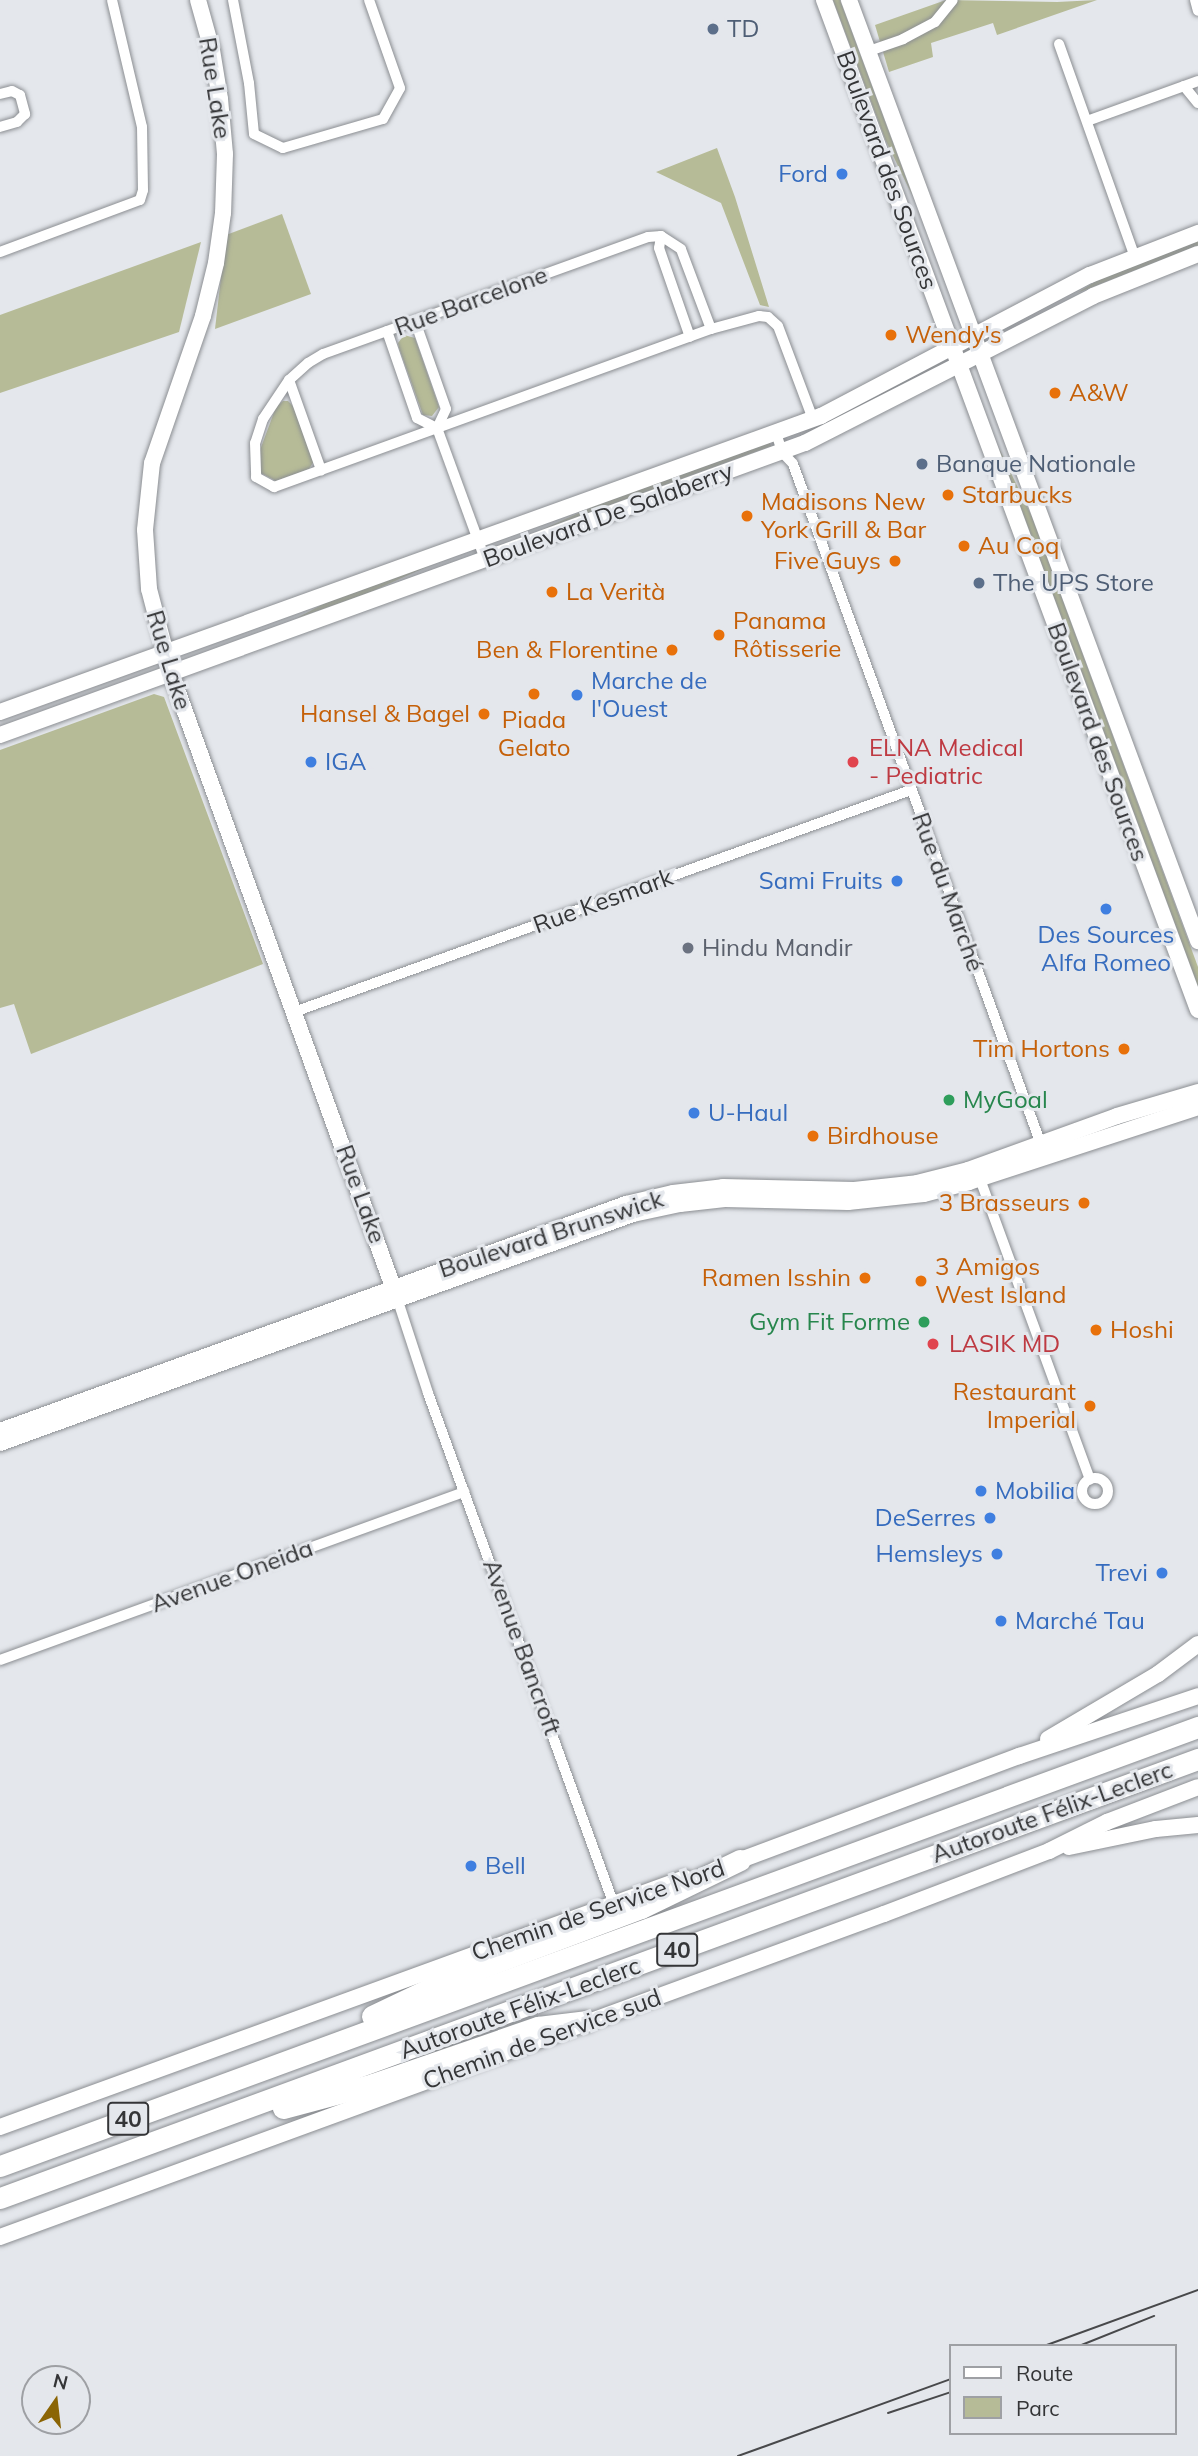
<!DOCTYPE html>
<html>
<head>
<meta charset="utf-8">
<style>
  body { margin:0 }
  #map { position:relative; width:1198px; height:2456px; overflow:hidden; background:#e4e7ec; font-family:Mulish,sans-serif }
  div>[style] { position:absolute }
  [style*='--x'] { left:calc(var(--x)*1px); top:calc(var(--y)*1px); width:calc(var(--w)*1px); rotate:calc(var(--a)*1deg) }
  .green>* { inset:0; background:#b6bb97 }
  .roads { filter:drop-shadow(0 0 2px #8b8e92) drop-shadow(0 0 2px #8b8e92) }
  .street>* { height:10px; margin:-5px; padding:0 5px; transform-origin:5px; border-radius:5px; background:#fff }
  .street>.ring { margin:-5px; padding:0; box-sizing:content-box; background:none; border:10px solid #fff; border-radius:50% }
  .secondary>* { height:16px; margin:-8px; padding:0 8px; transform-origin:8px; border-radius:8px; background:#fff }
  .highway>* { height:21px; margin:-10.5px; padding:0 10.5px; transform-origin:10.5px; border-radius:10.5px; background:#fff }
  .tram>* { height:2px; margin:-1px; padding:0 1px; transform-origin:1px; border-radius:1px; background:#48494b }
  .dots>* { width:19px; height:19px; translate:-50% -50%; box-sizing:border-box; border:4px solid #e4e7ec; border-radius:50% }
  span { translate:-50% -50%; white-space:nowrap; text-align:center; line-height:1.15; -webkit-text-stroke:6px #e4e7ec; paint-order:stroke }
  .shield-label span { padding:2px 5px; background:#e4e7ec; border:2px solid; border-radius:5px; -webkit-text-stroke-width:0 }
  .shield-label { font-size:23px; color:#343537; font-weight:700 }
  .service-label { font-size:24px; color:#4e5e75 }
  .left { translate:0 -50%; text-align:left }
  .street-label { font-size:24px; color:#343537 }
  .shop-label { font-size:24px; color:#366cbe }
  .right { translate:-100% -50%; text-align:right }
  .food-label { font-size:24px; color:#c56008 }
  .health-label { font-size:24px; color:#be3a42 }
  .worship-label { font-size:24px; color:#5b616d }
  .leisure-label { font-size:24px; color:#27864d }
  .legend { position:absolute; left:949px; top:2344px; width:228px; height:91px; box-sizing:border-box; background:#e4e7ec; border:2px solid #9ea0a4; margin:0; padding:9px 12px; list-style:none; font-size:21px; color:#343537 }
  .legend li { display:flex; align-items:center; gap:14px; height:35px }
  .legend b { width:35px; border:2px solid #9ea0a4 }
  .north { position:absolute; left:21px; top:2365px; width:70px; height:70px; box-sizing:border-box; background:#e4e7ec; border:2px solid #9ea0a4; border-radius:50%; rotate:14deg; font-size:19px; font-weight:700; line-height:28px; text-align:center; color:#343537 }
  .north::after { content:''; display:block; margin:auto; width:24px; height:32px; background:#8b6505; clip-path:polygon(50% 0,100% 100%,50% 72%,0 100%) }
</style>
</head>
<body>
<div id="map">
  <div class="green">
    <div style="clip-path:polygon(833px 0,840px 0,913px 197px,885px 139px)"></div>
    <div style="clip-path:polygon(946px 0,1057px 2px,1097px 0,997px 35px,993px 23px,931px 43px,933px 57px,889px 72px,875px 25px)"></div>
    <div style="clip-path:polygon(717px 148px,735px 197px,769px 307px,760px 305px,721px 203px,656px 172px)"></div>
    <div style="clip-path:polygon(282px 214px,311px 294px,215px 329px,226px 235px)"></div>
    <div style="clip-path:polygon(1198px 239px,1198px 245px,1077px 293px,1106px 275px)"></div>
    <div style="clip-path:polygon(201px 242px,179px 332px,0 393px,0 315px)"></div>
    <div style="clip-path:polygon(404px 335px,415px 338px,439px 407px,432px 416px,423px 415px,399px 348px,398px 343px)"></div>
    <div style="clip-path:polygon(283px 401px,288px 401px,296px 409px,314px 461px,309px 469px,276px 481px,261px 473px,260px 450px,276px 407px)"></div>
    <div style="clip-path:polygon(769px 441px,771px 446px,541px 530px,610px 499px)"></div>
    <div style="clip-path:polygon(998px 446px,1032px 517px,1198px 967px,1198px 986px)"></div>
    <div style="clip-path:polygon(442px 560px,368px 593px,297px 618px,329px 601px)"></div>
    <div style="clip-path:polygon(154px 694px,164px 697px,263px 964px,31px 1054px,14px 1004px,0 1008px,0 750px)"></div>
  </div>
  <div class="roads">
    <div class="street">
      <div style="--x:233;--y:0;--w:85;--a:79.1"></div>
      <div style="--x:249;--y:83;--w:51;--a:84.4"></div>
      <div style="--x:254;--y:134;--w:32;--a:26"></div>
      <div style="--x:283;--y:148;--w:104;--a:-16.2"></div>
      <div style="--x:383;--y:119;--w:35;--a:-61"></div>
      <div style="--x:400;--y:88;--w:93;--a:-109.4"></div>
      <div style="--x:1195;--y:0;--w:11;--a:75"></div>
      <div style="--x:1059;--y:44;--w:226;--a:70.4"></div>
      <div style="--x:869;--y:51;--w:36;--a:-19"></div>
      <div style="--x:903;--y:39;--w:36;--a:-28"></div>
      <div style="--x:935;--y:22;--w:28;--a:-51"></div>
      <div style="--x:1184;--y:86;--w:22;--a:51"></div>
      <div style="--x:0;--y:94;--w:12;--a:-14"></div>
      <div style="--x:12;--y:91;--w:9;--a:27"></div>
      <div style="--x:20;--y:95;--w:20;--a:75"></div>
      <div style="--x:25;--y:114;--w:11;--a:135"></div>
      <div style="--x:17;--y:122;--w:18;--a:164"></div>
      <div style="--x:1087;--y:121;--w:118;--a:-19.8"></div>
      <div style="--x:661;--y:236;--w:12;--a:99"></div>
      <div style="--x:659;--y:248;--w:94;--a:70.8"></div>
      <div style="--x:0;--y:252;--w:149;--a:-20.4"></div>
      <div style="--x:140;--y:200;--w:10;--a:-73"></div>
      <div style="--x:143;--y:190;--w:63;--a:-90.9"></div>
      <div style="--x:142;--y:127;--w:130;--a:-103.3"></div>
      <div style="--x:415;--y:321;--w:93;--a:70.6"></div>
      <div style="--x:446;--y:409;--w:21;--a:115"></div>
      <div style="--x:711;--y:329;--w:85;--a:-110.6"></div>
      <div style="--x:681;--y:249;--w:24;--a:-147"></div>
      <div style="--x:661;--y:236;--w:13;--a:176"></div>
      <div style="--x:648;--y:237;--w:345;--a:160.2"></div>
      <div style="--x:323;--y:354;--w:17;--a:149"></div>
      <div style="--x:308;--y:363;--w:25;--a:138"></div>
      <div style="--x:289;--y:380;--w:47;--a:123.7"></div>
      <div style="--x:263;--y:419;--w:25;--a:108"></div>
      <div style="--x:255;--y:443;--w:34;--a:88"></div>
      <div style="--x:256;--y:477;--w:21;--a:29"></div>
      <div style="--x:274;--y:487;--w:465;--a:-19.9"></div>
      <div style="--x:711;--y:329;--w:50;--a:-15.2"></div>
      <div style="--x:759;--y:316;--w:9;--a:6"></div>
      <div style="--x:768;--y:317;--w:13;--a:42"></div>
      <div style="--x:778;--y:326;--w:99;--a:69.4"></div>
      <div style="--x:387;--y:331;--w:92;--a:71"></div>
      <div style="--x:417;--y:418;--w:22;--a:27"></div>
      <div style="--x:437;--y:428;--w:140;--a:69.9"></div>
      <div style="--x:289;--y:380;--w:96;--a:70.4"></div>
      <div style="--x:776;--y:433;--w:20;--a:72"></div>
      <div style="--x:782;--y:452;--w:16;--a:47"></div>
      <div style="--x:793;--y:464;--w:727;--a:69.97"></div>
      <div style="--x:294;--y:1012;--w:656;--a:-19.79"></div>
      <div style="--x:980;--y:1179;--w:320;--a:69.9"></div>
      <div style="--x:397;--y:1298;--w:100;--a:71.9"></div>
      <div style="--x:428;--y:1393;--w:542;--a:70.03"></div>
      <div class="ring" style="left:1082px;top:1478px;width:16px;height:16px"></div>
      <div style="--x:0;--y:1660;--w:494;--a:-19.9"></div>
    </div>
    <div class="secondary">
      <div style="--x:198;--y:0;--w:52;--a:74.4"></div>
      <div style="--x:212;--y:50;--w:50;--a:80.7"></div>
      <div style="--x:220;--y:99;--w:55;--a:84.8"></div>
      <div style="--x:225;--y:154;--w:59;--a:91.9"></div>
      <div style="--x:223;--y:213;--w:50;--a:98"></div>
      <div style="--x:216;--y:263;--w:55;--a:103.8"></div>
      <div style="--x:203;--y:316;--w:156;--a:109.1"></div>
      <div style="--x:152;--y:463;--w:67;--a:96"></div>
      <div style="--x:145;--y:530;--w:59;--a:86.1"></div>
      <div style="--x:149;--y:589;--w:87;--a:75.3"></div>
      <div style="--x:171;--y:673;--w:665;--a:70.12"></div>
      <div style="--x:824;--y:0;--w:1077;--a:69.68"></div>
      <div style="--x:849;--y:0;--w:1004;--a:69.65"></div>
      <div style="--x:0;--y:712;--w:873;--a:-19.83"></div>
      <div style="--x:821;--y:416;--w:304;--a:-27.7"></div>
      <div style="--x:1090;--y:275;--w:116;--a:-21.3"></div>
      <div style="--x:0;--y:735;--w:856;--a:-19.94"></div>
      <div style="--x:805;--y:443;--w:323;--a:-27"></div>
      <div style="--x:1093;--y:296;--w:113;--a:-21.8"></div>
      <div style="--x:0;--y:1431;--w:666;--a:-19.93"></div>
      <div style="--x:626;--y:1204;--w:48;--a:-13.2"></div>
      <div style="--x:673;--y:1193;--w:50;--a:-6.8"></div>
      <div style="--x:723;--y:1187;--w:131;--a:1.3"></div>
      <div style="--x:854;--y:1190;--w:63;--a:-6.3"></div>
      <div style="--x:917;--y:1183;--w:53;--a:-14.3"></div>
      <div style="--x:968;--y:1170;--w:158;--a:-19.9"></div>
      <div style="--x:1117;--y:1116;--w:84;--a:-16.5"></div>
      <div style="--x:0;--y:1443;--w:673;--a:-19.89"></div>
      <div style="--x:633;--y:1214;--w:48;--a:-12"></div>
      <div style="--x:680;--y:1204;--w:45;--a:-6.3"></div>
      <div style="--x:725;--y:1199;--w:123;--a:1.4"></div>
      <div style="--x:848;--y:1202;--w:76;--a:-6"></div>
      <div style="--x:924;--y:1194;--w:47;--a:-14.9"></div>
      <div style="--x:969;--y:1182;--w:241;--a:-18.1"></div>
      <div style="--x:1048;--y:1739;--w:128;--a:-30.6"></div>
      <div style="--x:1158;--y:1674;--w:50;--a:-36.9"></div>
      <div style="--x:1069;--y:1847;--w:89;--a:-11.7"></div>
      <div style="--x:1156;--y:1829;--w:42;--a:-5.4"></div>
      <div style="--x:730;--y:1864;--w:309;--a:-20.5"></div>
      <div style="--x:1019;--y:1756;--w:189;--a:-18.5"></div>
      <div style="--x:0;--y:2127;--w:729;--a:-19.98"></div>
      <div style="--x:0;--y:2237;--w:941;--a:-20.07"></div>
      <div style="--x:884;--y:1914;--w:177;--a:-20.9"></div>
      <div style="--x:1049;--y:1851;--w:65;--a:-26.6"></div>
      <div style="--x:1107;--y:1822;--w:97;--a:-21"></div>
    </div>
    <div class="highway">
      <div style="--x:372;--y:2016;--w:74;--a:-25.5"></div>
      <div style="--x:439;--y:1984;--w:216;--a:-20.6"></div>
      <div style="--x:641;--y:1908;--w:110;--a:-25.9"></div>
      <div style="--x:283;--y:2108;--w:93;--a:-14.9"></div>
      <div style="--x:373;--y:2084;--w:175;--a:-19.1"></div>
      <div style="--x:538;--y:2027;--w:48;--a:-7.1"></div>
      <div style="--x:0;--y:2166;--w:1276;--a:-20.13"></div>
      <div style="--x:0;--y:2198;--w:1276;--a:-20.13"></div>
    </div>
  </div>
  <div class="tram">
    <div style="--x:1044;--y:2346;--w:164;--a:-20"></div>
    <div style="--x:1079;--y:2346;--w:81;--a:-21.8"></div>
    <div style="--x:888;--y:2413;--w:66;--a:-18.4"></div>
    <div style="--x:738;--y:2456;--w:226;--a:-19.9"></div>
  </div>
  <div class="dots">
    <div style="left:713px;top:29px;background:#5c6f8a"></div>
    <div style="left:842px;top:174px;background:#3f7fe0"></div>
    <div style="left:891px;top:335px;background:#e8710a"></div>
    <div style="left:1055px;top:393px;background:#e8710a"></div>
    <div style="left:922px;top:464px;background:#5c6f8a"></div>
    <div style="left:948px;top:495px;background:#e8710a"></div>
    <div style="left:747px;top:516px;background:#e8710a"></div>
    <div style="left:964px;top:546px;background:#e8710a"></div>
    <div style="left:895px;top:561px;background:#e8710a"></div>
    <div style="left:979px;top:583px;background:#5c6f8a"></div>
    <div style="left:552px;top:592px;background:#e8710a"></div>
    <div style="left:719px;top:635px;background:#e8710a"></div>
    <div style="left:672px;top:650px;background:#e8710a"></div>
    <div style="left:534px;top:694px;background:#e8710a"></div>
    <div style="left:577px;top:695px;background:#3f7fe0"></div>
    <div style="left:484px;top:714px;background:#e8710a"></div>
    <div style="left:311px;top:762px;background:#3f7fe0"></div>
    <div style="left:853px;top:762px;background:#e0444e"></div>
    <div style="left:897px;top:881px;background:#3f7fe0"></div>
    <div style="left:1106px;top:909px;background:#3f7fe0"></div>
    <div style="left:688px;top:948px;background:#6b7280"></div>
    <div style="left:1124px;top:1049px;background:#e8710a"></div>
    <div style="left:949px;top:1100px;background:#2e9e5b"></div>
    <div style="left:694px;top:1113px;background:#3f7fe0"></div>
    <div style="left:813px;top:1136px;background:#e8710a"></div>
    <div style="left:1084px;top:1203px;background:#e8710a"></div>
    <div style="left:865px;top:1278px;background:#e8710a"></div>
    <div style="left:921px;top:1281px;background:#e8710a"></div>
    <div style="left:924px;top:1322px;background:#2e9e5b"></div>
    <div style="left:1096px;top:1330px;background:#e8710a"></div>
    <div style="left:933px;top:1344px;background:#e0444e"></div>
    <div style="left:1090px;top:1406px;background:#e8710a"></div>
    <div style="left:981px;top:1491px;background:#3f7fe0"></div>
    <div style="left:990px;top:1518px;background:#3f7fe0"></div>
    <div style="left:997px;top:1554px;background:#3f7fe0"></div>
    <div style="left:1162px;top:1573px;background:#3f7fe0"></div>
    <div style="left:1001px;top:1621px;background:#3f7fe0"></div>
    <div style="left:471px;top:1866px;background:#3f7fe0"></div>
  </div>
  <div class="shield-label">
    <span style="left:677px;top:1950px">40</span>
    <span style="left:128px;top:2119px">40</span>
  </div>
  <div class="service-label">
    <span class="left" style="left:727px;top:29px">TD</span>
    <span class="left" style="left:936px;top:464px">Banque Nationale</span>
    <span class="left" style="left:993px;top:583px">The UPS Store</span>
  </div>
  <div class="street-label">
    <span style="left:215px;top:88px;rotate:81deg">Rue Lake</span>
    <span style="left:887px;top:170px;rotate:70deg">Boulevard des Sources</span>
    <span style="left:471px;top:301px;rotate:-20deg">Rue Barcelone</span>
    <span style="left:608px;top:515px;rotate:-20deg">Boulevard De Salaberry</span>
    <span style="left:169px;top:660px;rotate:73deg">Rue Lake</span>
    <span style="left:1098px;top:742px;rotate:70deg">Boulevard des Sources</span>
    <span style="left:948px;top:892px;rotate:70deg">Rue du Marché</span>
    <span style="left:603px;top:901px;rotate:-20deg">Rue Kesmark</span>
    <span style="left:361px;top:1194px;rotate:70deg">Rue Lake</span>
    <span style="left:551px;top:1234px;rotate:-18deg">Boulevard Brunswick</span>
    <span style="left:232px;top:1576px;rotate:-20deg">Avenue Oneida</span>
    <span style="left:522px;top:1647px;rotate:70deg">Avenue Bancroft</span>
    <span style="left:1052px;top:1812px;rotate:-20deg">Autoroute Félix-Leclerc</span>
    <span style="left:598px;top:1910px;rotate:-19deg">Chemin de Service Nord</span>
    <span style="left:520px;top:2008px;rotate:-20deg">Autoroute Félix-Leclerc</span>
    <span style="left:542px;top:2039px;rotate:-20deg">Chemin de Service sud</span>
  </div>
  <div class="shop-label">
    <span class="right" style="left:828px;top:174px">Ford</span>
    <span class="left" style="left:591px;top:695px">Marche de<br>l'Ouest</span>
    <span class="left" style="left:325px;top:762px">IGA</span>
    <span class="right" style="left:883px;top:881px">Sami Fruits</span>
    <span style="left:1106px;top:949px">Des Sources<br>Alfa Romeo</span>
    <span class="left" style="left:708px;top:1113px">U-Haul</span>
    <span class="left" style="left:995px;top:1491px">Mobilia</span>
    <span class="right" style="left:976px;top:1518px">DeSerres</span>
    <span class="right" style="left:983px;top:1554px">Hemsleys</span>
    <span class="right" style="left:1148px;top:1573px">Trevi</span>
    <span class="left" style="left:1015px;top:1621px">Marché Tau</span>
    <span class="left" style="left:485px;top:1866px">Bell</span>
  </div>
  <div class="food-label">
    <span class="left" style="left:905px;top:335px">Wendy's</span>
    <span class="left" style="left:1069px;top:393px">A&amp;W</span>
    <span class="left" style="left:962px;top:495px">Starbucks</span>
    <span class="left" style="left:761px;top:516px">Madisons New<br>York Grill &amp; Bar</span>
    <span class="left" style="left:978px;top:546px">Au Coq</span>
    <span class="right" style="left:881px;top:561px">Five Guys</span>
    <span class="left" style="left:566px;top:592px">La Verità</span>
    <span class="left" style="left:733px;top:635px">Panama<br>Rôtisserie</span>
    <span class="right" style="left:658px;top:650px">Ben &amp; Florentine</span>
    <span class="right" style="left:470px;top:714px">Hansel &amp; Bagel</span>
    <span style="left:534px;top:734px">Piada<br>Gelato</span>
    <span class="right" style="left:1110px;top:1049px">Tim Hortons</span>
    <span class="left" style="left:827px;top:1136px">Birdhouse</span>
    <span class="right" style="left:1070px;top:1203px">3 Brasseurs</span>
    <span class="left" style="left:935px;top:1281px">3 Amigos<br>West Island</span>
    <span class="right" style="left:851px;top:1278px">Ramen Isshin</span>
    <span class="left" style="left:1110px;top:1330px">Hoshi</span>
    <span class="right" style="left:1076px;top:1406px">Restaurant<br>Imperial</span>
  </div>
  <div class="health-label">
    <span class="left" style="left:869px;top:762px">ELNA Medical<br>- Pediatric</span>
    <span class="left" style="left:949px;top:1344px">LASIK MD</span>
  </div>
  <div class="worship-label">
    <span class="left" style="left:702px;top:948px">Hindu Mandir</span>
  </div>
  <div class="leisure-label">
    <span class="left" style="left:963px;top:1100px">MyGoal</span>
    <span class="right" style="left:910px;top:1322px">Gym Fit Forme</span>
  </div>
  <ul class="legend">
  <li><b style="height:9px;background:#fff"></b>Route</li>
  <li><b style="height:19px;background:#b6bb97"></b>Parc</li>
  </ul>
  <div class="north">N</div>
</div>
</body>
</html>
